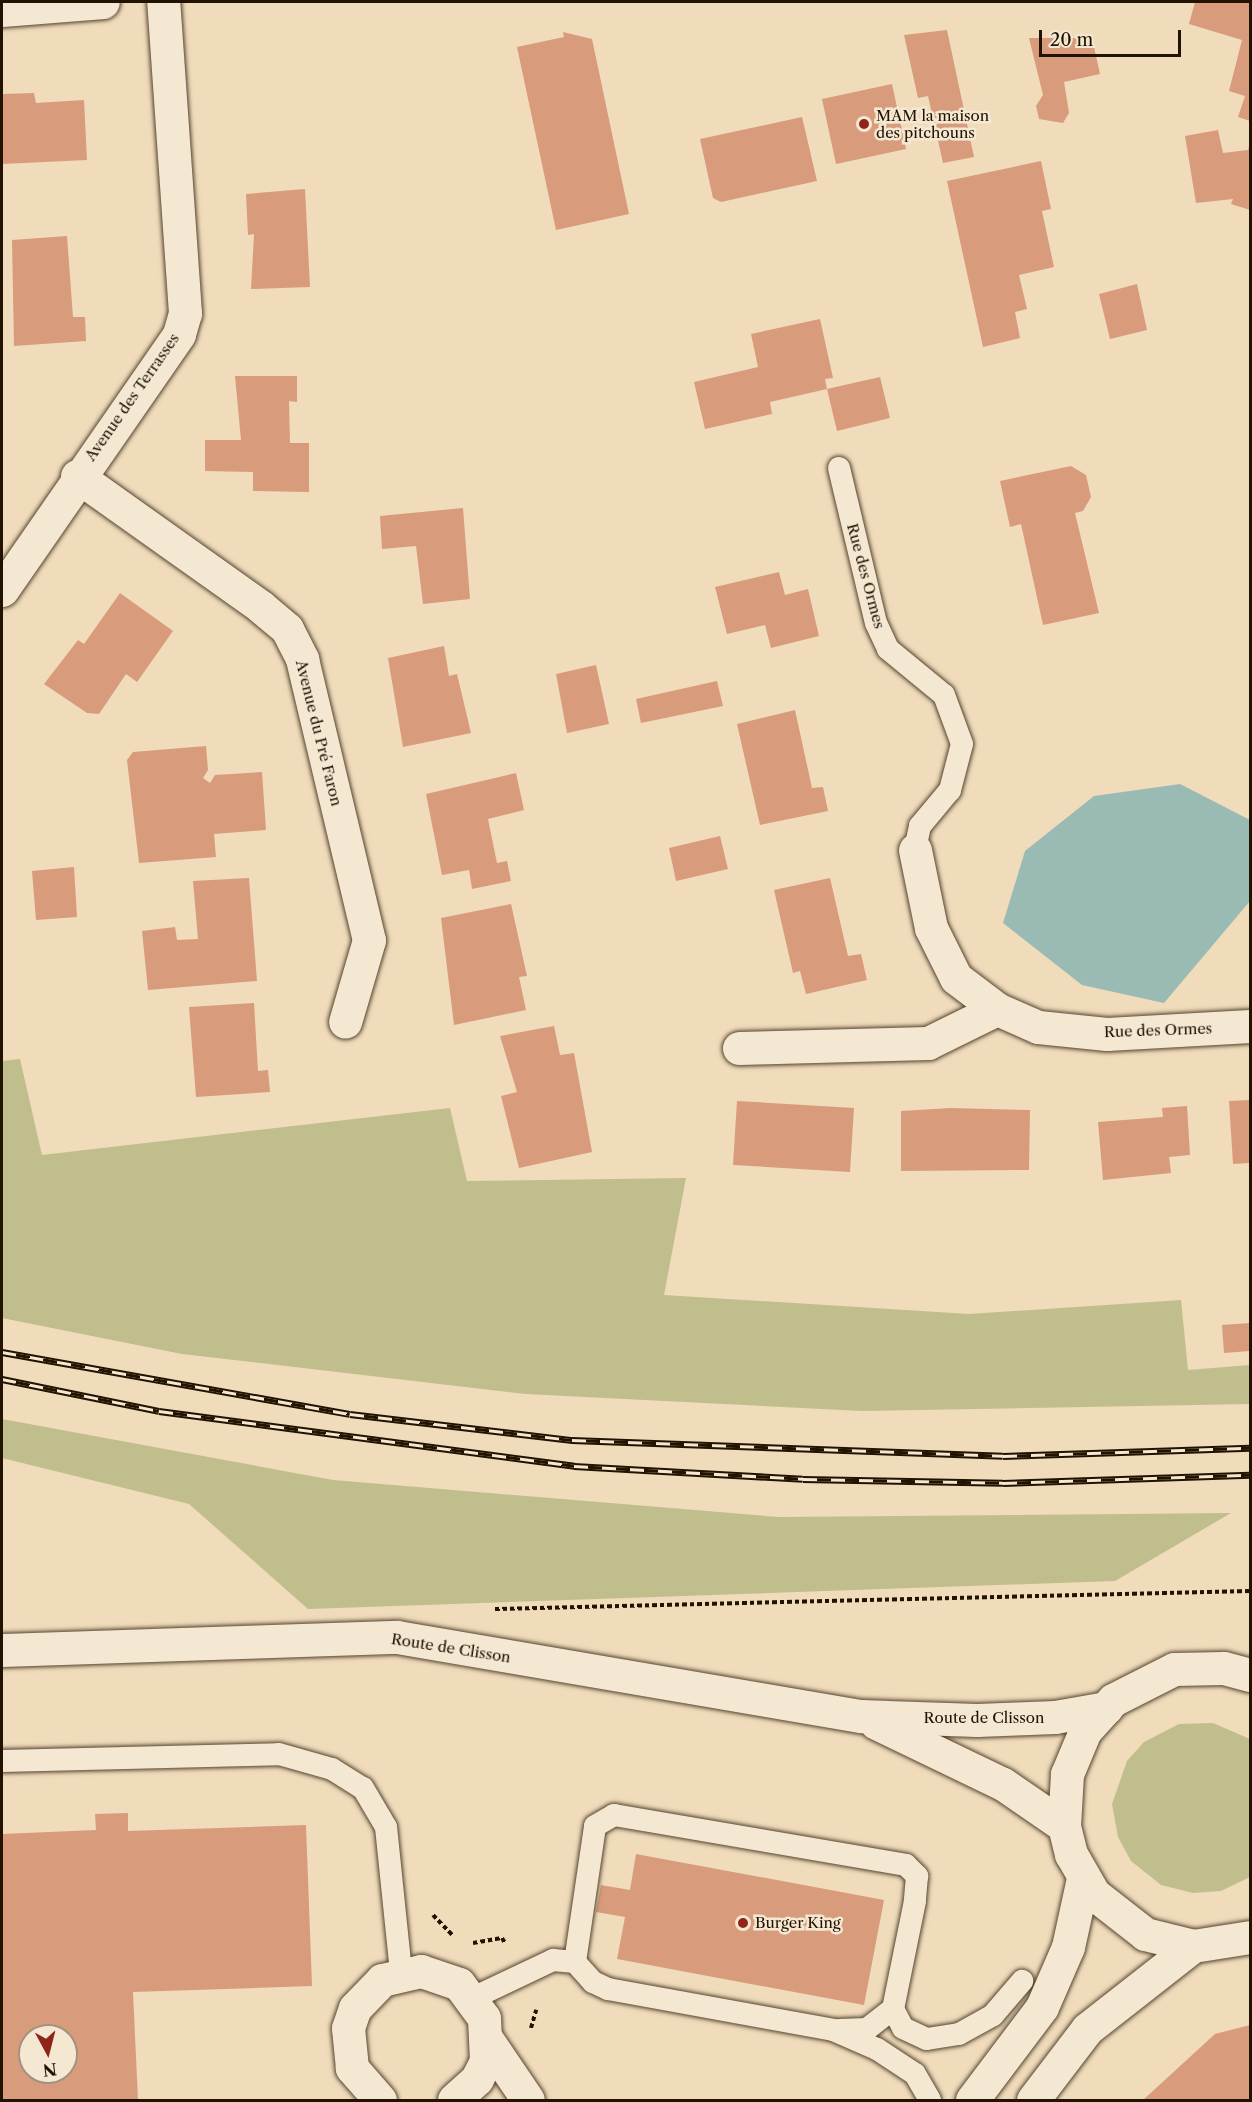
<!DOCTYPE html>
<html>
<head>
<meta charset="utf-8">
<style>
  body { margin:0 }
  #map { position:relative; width:1252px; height:2102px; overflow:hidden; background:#f0dbbb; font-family:"Libre Caslon Text",serif }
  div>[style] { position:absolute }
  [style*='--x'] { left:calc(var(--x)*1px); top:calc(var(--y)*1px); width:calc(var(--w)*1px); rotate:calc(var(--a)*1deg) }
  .green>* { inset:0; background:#c0be8c }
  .water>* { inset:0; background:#9abbb3 }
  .building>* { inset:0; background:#d89c7c }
  .path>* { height:4px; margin-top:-2px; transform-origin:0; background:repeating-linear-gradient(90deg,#211300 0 4.5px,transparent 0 7.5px) }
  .roads { filter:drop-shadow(0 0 2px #55452f) drop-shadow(0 0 2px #55452f) }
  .service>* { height:22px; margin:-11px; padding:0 11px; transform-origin:11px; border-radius:11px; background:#f5e8d3 }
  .minor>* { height:33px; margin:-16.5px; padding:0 16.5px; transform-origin:16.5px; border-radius:16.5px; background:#f5e8d3 }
  .secondary>* { height:33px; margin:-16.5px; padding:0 16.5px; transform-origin:16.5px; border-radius:16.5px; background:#f5e8d3 }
  .rail>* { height:7px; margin-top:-3.5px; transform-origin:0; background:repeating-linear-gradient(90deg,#f5e8d3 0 14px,#211300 0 28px); box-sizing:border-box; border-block:2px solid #211300 }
  .dots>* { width:16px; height:16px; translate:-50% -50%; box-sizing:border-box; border:3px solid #f5e8d3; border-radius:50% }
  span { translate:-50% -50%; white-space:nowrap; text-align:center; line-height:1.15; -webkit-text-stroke:5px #f5e8d3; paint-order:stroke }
  .poi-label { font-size:15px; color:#211300 }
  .left { translate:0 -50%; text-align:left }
  .street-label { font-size:15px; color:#211300 }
  .frame { position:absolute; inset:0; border:3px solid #211300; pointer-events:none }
  .north { position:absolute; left:18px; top:2024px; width:60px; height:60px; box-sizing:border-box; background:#f5e8d3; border:2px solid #a0937f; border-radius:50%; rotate:173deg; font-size:16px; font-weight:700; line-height:24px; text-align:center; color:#211300 }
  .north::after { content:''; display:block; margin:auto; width:21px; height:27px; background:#8f2418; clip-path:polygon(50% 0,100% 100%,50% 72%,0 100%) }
  .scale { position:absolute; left:1039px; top:30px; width:142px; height:27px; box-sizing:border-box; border:3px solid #211300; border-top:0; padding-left:8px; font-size:18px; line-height:21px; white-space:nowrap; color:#211300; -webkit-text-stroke:4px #f5e8d3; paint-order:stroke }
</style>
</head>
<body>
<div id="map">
  <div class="green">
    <div style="clip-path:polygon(20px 1059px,42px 1155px,450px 1108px,467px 1181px,686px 1178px,664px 1295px,969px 1314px,1181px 1300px,1188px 1370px,1250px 1365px,1250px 1404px,862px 1411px,526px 1394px,182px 1354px,2px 1318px,2px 1061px)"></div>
    <div style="clip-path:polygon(2px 1419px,333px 1480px,778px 1517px,1231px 1513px,1115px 1581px,308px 1609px,189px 1504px,2px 1458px)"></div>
    <div style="clip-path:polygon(1213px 1723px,1250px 1739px,1250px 1877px,1221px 1891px,1193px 1893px,1161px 1885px,1131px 1861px,1118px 1837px,1112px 1804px,1127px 1761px,1144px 1742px,1179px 1724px)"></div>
  </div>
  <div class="water">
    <div style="clip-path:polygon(1180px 784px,1250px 820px,1250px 901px,1164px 1003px,1082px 985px,1003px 923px,1025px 851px,1094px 796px)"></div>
  </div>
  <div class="building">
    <div style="clip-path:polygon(1195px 2px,1250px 2px,1250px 121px,1238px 117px,1245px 96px,1229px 91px,1242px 40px,1189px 24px)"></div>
    <div style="clip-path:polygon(947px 30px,974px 157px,943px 163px,928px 96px,918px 98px,904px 35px)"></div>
    <div style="clip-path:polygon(563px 32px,592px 39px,629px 214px,556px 230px,517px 47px,564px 37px)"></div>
    <div style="clip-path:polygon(1029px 38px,1092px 38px,1100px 74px,1064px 82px,1069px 113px,1063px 123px,1039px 119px,1036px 106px,1043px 95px)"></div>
    <div style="clip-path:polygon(892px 84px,906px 149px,836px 164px,822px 99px)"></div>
    <div style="clip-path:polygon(34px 93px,36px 103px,84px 100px,87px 160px,2px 164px,2px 94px)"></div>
    <div style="clip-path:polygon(802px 117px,817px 181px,721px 202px,713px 198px,700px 139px)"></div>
    <div style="clip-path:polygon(1218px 130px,1223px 153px,1248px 150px,1250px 144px,1250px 210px,1231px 204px,1233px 199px,1196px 203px,1185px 136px)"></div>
    <div style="clip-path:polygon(1041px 161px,1051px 209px,1042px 211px,1054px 267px,1019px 275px,1027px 309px,1015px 312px,1020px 338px,983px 347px,947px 181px)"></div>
    <div style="clip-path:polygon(305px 189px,310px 287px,251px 289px,254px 234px,248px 235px,246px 194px)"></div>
    <div style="clip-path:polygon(67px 236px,73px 317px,85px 317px,86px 341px,14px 346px,12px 240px)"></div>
    <div style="clip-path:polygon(1137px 284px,1147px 330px,1110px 339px,1099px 294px)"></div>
    <div style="clip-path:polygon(820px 319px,833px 378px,825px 379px,827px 389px,770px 402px,772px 414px,705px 429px,694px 382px,758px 367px,751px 334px)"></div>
    <div style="clip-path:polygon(235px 376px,297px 376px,297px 402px,289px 401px,290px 443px,309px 443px,309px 492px,253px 491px,253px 472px,205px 471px,205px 440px,241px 440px)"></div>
    <div style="clip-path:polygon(880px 377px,890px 418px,837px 431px,827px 389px)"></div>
    <div style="clip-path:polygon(1071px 466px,1086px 475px,1091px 497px,1083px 511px,1075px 513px,1099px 613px,1043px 625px,1021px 524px,1010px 527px,1000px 481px)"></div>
    <div style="clip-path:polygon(463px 508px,470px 599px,423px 604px,416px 546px,382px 549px,380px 516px)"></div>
    <div style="clip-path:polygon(779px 572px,785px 595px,808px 589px,819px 636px,771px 648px,765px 625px,727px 634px,715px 587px)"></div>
    <div style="clip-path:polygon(120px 593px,173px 631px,137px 682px,126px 674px,99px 714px,87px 713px,44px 684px,78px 640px,84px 644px)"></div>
    <div style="clip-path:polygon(444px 646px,449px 676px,457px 674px,471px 733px,403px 747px,388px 658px)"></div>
    <div style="clip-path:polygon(596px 665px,609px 724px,567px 733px,556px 674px)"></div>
    <div style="clip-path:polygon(717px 681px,723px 706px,641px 723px,636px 699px)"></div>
    <div style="clip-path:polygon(795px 710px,812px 788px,823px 787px,828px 811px,760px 825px,737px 724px)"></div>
    <div style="clip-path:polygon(206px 746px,208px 770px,203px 778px,210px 783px,215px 775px,262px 772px,266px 830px,214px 834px,216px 857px,139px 863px,127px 760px,133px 752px)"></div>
    <div style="clip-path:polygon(516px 773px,524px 810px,488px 819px,497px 863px,507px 861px,511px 881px,472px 889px,469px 870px,442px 875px,426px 794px)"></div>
    <div style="clip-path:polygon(720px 836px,728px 869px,676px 881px,669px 848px)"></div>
    <div style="clip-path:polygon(74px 867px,77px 917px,36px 920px,32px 871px)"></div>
    <div style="clip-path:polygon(249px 878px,257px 981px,148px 990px,142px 931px,175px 927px,177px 940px,198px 939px,193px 881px)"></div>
    <div style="clip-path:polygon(830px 878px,848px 956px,861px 954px,867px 980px,806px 994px,800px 971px,793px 973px,774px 890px)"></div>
    <div style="clip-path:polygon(511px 904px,527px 976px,519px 977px,526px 1010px,454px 1025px,441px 918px)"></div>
    <div style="clip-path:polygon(254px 1003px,258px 1071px,268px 1070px,270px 1092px,196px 1097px,189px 1007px)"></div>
    <div style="clip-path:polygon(554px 1026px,560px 1055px,574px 1053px,592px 1152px,519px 1168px,501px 1096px,517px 1092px,500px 1036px)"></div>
    <div style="clip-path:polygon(1250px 1100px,1250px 1163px,1233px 1164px,1229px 1101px)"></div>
    <div style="clip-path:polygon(737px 1101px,854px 1108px,850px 1172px,733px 1165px)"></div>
    <div style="clip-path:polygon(1187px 1106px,1190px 1155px,1169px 1157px,1171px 1173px,1103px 1180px,1098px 1122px,1163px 1117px,1162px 1108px)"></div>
    <div style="clip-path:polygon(951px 1108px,1030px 1110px,1029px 1170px,901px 1171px,901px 1111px)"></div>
    <div style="clip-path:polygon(1250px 1323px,1250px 1351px,1224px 1353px,1222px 1325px)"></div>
    <div style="clip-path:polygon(evenodd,128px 1813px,128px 1831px,306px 1825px,312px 1986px,133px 1992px,138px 2100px,2px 2100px,2px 1834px,96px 1830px,95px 1814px,128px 1813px,30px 2036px,66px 2036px,66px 2072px,30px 2072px,30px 2036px)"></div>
    <div style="clip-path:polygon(636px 1854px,884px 1900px,864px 2005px,617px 1959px,625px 1917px,596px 1912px,601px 1885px,630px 1890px)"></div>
    <div style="clip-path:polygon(1250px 2025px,1250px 2100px,1143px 2100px,1215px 2034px)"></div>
  </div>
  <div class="path">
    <div style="--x:495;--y:1609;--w:755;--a:-1.37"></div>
    <div style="--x:433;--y:1915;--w:29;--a:46"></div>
    <div style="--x:473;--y:1943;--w:29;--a:-10"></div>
    <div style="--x:502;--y:1938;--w:6;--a:59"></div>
    <div style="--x:531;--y:2028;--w:19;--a:-74"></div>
  </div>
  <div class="roads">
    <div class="service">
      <div style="--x:839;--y:468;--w:159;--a:76.6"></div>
      <div style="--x:876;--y:623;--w:29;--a:65"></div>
      <div style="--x:888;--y:649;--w:72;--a:39.4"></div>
      <div style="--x:944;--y:695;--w:52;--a:69.8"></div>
      <div style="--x:962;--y:744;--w:48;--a:104.6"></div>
      <div style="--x:950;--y:790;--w:47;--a:129.8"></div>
      <div style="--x:920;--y:826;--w:25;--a:102"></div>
      <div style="--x:2;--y:1761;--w:277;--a:-1.4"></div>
      <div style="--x:279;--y:1754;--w:55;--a:15.8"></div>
      <div style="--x:332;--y:1769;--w:36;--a:32"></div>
      <div style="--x:363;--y:1788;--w:45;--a:59.5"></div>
      <div style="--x:386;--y:1827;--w:146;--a:84.1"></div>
      <div style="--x:575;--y:1962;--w:137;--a:-81.6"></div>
      <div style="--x:595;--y:1826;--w:22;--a:-30"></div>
      <div style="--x:614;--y:1815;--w:296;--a:9.7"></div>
      <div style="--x:906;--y:1865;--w:16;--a:45"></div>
      <div style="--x:917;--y:1876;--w:25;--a:95"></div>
      <div style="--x:915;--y:1901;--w:110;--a:101.5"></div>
      <div style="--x:893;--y:2009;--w:21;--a:62"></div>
      <div style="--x:903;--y:2028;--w:26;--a:25"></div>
      <div style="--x:927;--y:2039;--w:32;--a:-9"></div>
      <div style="--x:959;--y:2034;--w:39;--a:-29"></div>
      <div style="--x:993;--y:2015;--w:45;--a:-49.5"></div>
      <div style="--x:473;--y:1998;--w:89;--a:-25.4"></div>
      <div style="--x:553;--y:1960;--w:22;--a:5"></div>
      <div style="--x:575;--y:1962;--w:27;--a:48"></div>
      <div style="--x:593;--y:1982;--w:17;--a:25"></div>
      <div style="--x:608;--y:1989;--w:229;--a:10.3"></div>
      <div style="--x:833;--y:2030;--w:48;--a:23.4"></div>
      <div style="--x:877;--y:2049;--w:45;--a:33.3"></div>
      <div style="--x:915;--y:2074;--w:30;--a:60"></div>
      <div style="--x:840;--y:2030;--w:27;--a:-2"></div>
      <div style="--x:867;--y:2029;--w:33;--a:-38"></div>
    </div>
    <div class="minor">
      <div style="--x:2;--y:10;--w:101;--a:-4.5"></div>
      <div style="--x:77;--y:476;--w:226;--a:35.4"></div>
      <div style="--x:261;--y:607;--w:34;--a:40"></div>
      <div style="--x:287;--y:629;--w:34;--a:63"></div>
      <div style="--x:302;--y:659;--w:289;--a:76.6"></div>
      <div style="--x:369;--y:940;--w:85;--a:106.3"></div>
      <div style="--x:2;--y:590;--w:311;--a:-55.3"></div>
      <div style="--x:179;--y:334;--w:22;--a:-74"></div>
      <div style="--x:185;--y:313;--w:312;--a:-94"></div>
      <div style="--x:915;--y:850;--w:80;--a:78.4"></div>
      <div style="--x:931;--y:928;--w:56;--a:63.4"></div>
      <div style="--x:956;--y:978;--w:51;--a:37.1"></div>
      <div style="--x:997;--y:1009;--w:45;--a:23.7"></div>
      <div style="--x:1038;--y:1027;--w:69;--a:5.8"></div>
      <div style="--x:1107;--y:1034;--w:143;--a:-3.2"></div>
      <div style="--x:739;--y:1048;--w:189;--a:-1.5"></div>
      <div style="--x:928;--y:1043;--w:77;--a:-26.2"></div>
      <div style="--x:488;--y:2041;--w:71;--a:55.9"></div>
      <div style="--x:380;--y:2100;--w:43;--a:-131.2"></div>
      <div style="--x:352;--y:2068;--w:40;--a:-95.7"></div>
      <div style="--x:348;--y:2028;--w:21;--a:-71"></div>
      <div style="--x:355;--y:2008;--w:39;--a:-46"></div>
      <div style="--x:382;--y:1980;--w:40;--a:-13"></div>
      <div style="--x:421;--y:1971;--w:40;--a:18.9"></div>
      <div style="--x:459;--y:1984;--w:42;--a:53.7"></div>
      <div style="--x:484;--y:2018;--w:43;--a:87.3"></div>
      <div style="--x:486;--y:2061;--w:20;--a:117"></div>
      <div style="--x:477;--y:2079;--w:31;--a:138"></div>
      <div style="--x:972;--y:2100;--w:116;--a:-53"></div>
      <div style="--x:1042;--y:2007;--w:65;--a:-66.6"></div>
      <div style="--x:1068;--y:1947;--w:71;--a:-77.7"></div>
      <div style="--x:1033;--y:2100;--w:89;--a:-52.7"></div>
      <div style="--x:1087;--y:2029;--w:135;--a:-38.1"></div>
    </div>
    <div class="secondary">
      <div style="--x:2;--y:1650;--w:395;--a:-1.9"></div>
      <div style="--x:397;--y:1637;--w:471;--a:9.7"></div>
      <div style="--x:861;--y:1716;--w:116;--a:2"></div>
      <div style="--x:977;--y:1720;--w:78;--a:-2.2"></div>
      <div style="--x:1055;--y:1717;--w:52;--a:-10"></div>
      <div style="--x:1250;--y:1675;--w:28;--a:-165"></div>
      <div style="--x:1223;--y:1668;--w:49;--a:178.8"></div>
      <div style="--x:1174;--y:1669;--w:68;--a:153.1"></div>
      <div style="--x:1113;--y:1700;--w:42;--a:132.1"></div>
      <div style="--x:1085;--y:1731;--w:47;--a:112.7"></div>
      <div style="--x:1067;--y:1774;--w:52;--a:93.3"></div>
      <div style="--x:1064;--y:1826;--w:29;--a:76"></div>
      <div style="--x:1071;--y:1854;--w:46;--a:60.1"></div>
      <div style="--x:1094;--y:1894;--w:65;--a:38.1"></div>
      <div style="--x:1145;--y:1934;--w:49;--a:14"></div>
      <div style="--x:1193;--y:1946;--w:58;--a:-9"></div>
      <div style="--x:876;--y:1723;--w:141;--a:25.7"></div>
      <div style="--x:1003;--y:1784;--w:74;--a:34.5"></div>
    </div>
  </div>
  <div class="rail">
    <div style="--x:2;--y:1352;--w:353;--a:10.1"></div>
    <div style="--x:350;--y:1414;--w:224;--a:6.7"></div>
    <div style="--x:572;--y:1440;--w:431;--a:2.1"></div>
    <div style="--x:1003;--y:1456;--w:247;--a:-1.9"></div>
    <div style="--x:2;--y:1379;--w:160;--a:11.5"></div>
    <div style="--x:159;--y:1411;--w:419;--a:7.5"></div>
    <div style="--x:574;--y:1466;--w:229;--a:3.2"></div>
    <div style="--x:803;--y:1479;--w:200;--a:1.1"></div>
    <div style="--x:1003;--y:1483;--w:247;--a:-1.9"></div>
  </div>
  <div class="dots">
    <div style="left:864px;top:124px;background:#8f2418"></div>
    <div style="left:743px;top:1923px;background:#8f2418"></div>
  </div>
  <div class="poi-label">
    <span class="left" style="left:876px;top:124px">MAM la maison<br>des pitchouns</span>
    <span class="left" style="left:755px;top:1923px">Burger King</span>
  </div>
  <div class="street-label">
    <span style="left:132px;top:397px;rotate:-55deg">Avenue des Terrasses</span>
    <span style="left:866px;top:576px;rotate:75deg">Rue des Ormes</span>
    <span style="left:319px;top:733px;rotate:76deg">Avenue du Pré Faron</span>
    <span style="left:1158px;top:1030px;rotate:-2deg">Rue des Ormes</span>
    <span style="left:451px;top:1648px;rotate:9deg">Route de Clisson</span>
    <span style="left:984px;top:1718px">Route de Clisson</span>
  </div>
  <div class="frame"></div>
  <div class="north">N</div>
  <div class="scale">20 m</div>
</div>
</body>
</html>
